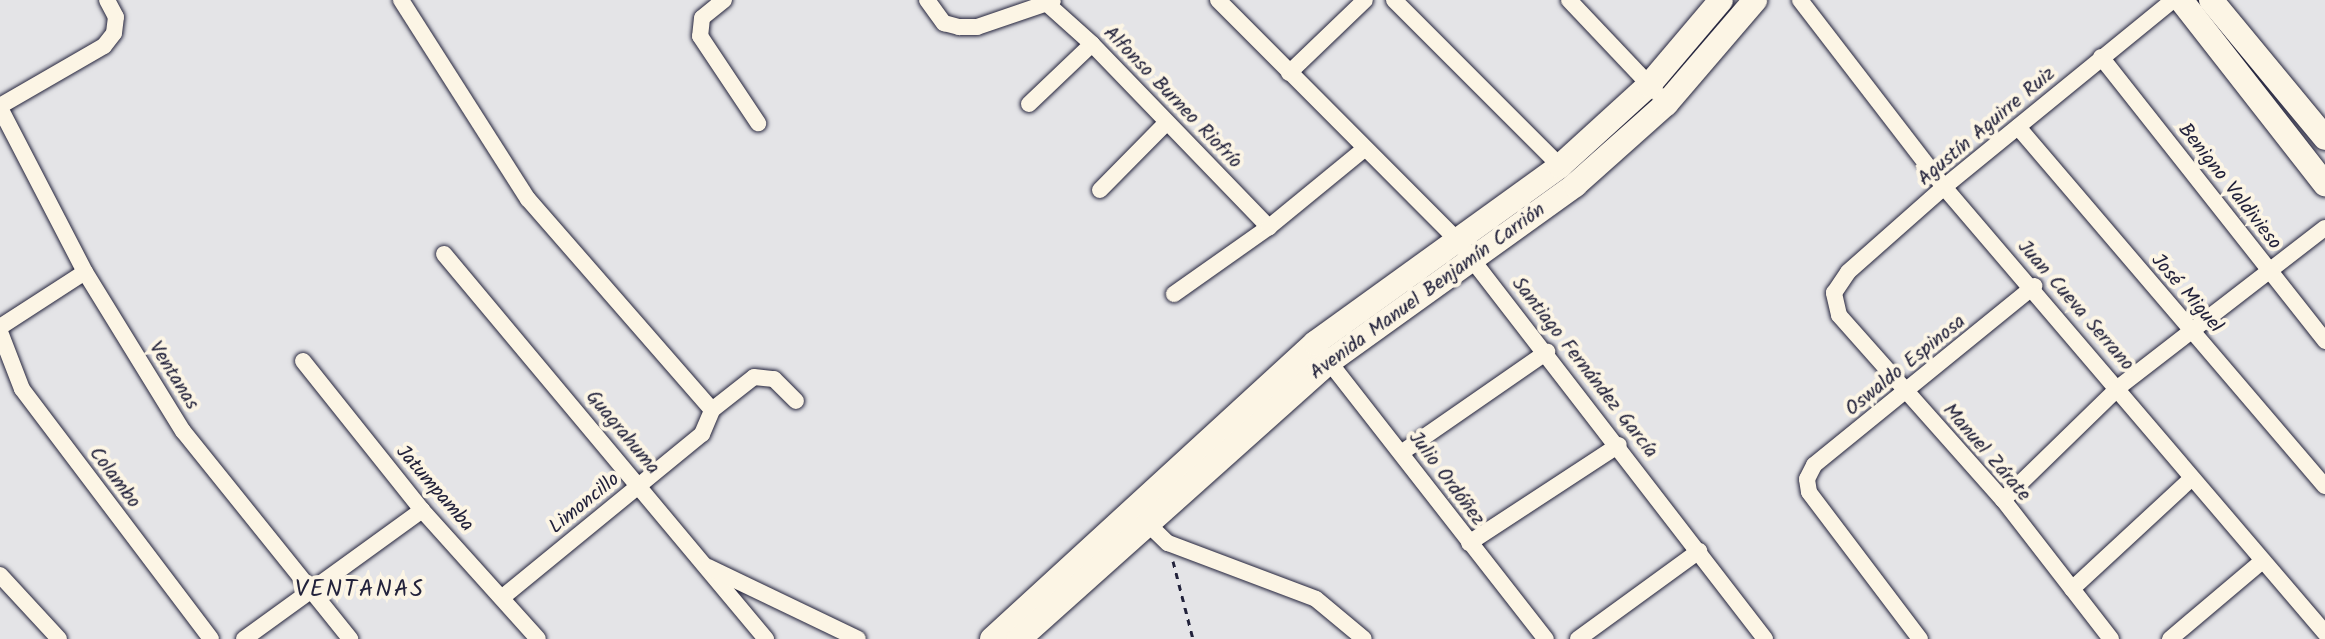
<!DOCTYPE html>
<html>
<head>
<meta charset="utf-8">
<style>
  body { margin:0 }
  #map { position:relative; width:2325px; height:639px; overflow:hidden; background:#e4e4e7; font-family:Kalam,sans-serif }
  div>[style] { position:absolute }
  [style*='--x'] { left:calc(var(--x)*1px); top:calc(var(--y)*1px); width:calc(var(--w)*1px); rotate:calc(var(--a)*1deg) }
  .path>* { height:3px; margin-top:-1.5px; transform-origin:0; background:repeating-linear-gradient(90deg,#22223b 0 6px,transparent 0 12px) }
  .roads { filter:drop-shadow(0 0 2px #22223b) drop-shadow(0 0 2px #22223b) }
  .street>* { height:16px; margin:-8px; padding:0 8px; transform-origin:8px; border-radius:8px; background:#fcf5e5 }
  .secondary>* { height:24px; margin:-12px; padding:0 12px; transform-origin:12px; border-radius:12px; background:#fcf5e5 }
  span { translate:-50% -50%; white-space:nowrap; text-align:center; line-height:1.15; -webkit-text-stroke:8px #fcf5e5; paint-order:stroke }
  .street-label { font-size:20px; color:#22223b }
  .quarter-label { font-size:24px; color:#22223b; letter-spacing:2px }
</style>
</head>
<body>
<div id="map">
  <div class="path">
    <div style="--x:1173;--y:561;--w:81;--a:75.6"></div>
  </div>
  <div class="roads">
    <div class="street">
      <div style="--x:401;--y:0;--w:236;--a:57.5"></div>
      <div style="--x:528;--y:199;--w:280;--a:48.9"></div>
      <div style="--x:724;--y:0;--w:28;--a:141"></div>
      <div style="--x:702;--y:18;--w:18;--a:96"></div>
      <div style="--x:700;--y:36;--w:105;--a:56.3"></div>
      <div style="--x:927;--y:0;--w:29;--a:54"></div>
      <div style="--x:944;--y:23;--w:16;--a:15"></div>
      <div style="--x:959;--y:27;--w:18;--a:0"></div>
      <div style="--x:977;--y:27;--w:80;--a:-18.9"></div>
      <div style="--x:1043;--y:0;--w:66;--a:41.9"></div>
      <div style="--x:1092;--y:44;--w:255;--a:46"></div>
      <div style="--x:1218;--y:0;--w:339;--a:45.1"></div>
      <div style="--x:1457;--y:240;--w:504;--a:52.33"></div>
      <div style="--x:1394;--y:0;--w:235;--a:45"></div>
      <div style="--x:1569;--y:0;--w:127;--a:46.6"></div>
      <div style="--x:1800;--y:0;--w:236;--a:52.4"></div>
      <div style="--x:1944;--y:187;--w:587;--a:49.49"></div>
      <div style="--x:2101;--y:57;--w:362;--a:51.7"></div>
      <div style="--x:1289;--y:73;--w:105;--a:-43.8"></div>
      <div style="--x:1029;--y:104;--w:87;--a:-43.6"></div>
      <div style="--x:0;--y:106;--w:120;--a:-30"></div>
      <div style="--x:104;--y:46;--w:16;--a:-52"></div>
      <div style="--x:114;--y:33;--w:16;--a:-83"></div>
      <div style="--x:116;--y:17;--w:19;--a:-118"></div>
      <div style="--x:0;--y:108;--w:185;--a:62.6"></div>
      <div style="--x:85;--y:272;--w:187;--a:58.4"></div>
      <div style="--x:183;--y:431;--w:267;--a:51.2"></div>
      <div style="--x:2018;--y:127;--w:472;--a:49.5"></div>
      <div style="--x:1100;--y:190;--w:95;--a:-45.4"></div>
      <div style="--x:444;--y:254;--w:502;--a:50.09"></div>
      <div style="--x:1174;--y:294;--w:116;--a:-35.2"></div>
      <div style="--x:1269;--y:227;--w:122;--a:-39.3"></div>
      <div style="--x:0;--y:327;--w:101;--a:-32.9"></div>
      <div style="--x:0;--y:332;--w:61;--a:68.9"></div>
      <div style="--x:22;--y:389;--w:313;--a:52.9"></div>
      <div style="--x:1323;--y:354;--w:362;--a:52"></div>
      <div style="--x:303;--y:361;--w:191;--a:51.4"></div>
      <div style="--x:422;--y:510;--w:173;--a:48"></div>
      <div style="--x:1401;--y:453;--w:178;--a:-34.7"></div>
      <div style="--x:2003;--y:500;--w:162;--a:-44.2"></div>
      <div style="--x:2119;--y:387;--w:260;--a:-37.7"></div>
      <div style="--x:1147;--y:523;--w:29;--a:44"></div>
      <div style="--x:1168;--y:543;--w:158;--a:20.7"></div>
      <div style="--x:1316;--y:599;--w:62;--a:39.8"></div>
      <div style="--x:1469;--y:543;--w:179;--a:-33.2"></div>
      <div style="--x:708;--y:567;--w:166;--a:25.6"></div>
      <div style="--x:0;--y:575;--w:87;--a:47.3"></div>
      <div style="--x:2072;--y:589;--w:163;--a:-42.8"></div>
      <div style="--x:504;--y:596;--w:256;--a:-39.3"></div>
      <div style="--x:702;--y:434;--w:26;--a:-67"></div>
      <div style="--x:712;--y:410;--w:53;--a:-38.2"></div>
      <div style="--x:754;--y:377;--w:20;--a:6"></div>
      <div style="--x:774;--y:379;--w:31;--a:45"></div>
      <div style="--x:244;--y:639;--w:220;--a:-35.9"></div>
      <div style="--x:1578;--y:639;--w:150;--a:-36"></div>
      <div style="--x:1920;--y:639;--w:184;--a:-127.1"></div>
      <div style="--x:1809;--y:492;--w:13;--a:-99"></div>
      <div style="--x:1807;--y:479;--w:16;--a:-63"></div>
      <div style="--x:1814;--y:465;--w:284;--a:-39.1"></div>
      <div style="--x:2111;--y:639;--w:176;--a:-127.8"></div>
      <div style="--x:2003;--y:500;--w:247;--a:-131.6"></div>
      <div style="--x:1839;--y:315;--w:23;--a:-103"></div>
      <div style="--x:1834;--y:293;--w:25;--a:-56"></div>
      <div style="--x:1848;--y:272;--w:128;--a:-41.5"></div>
      <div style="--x:1944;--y:187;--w:296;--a:-39.2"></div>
      <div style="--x:2170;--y:639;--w:118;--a:-40.2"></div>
    </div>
    <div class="secondary">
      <div style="--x:2181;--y:0;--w:234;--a:52"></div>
      <div style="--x:2211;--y:0;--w:179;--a:50.4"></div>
      <div style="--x:992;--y:639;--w:438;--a:-42.5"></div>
      <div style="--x:1315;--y:343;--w:302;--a:-35.8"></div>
      <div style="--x:1560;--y:166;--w:120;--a:-42.3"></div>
      <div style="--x:1649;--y:85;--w:111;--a:-49.7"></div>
      <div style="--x:1019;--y:639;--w:416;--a:-41.8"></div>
      <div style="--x:1329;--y:362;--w:303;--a:-35.7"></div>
      <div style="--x:1575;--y:185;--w:122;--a:-41.7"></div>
      <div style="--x:1666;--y:104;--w:137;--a:-49.4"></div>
    </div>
  </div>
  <div class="street-label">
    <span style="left:1172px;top:98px;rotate:46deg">Alfonso Burneo Riofrío</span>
    <span style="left:1987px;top:127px;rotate:-40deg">Agustín Aguirre Ruiz</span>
    <span style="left:2229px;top:187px;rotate:52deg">Benigno Valdivieso</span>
    <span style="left:1428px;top:292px;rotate:-36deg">Avenida Manuel Benjamín Carrión</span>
    <span style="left:2186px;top:294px;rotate:49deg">José Miguel</span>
    <span style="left:2075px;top:306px;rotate:49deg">Juan Cueva Serrano</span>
    <span style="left:1906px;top:366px;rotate:-39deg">Oswaldo Espinosa</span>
    <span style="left:1584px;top:368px;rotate:52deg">Santiago Fernández García</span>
    <span style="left:173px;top:376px;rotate:58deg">Ventanas</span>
    <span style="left:622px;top:433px;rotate:50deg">Guagrahuma</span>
    <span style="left:1986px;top:453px;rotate:49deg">Manuel Zárate</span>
    <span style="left:114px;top:478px;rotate:53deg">Colambo</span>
    <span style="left:1446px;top:479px;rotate:53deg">Julio Ordóñez</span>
    <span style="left:434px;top:489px;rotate:49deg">Jatumpamba</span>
    <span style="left:585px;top:504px;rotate:-39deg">Limoncillo</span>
  </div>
  <div class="quarter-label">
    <span style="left:360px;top:590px">VENTANAS</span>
  </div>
</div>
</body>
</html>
